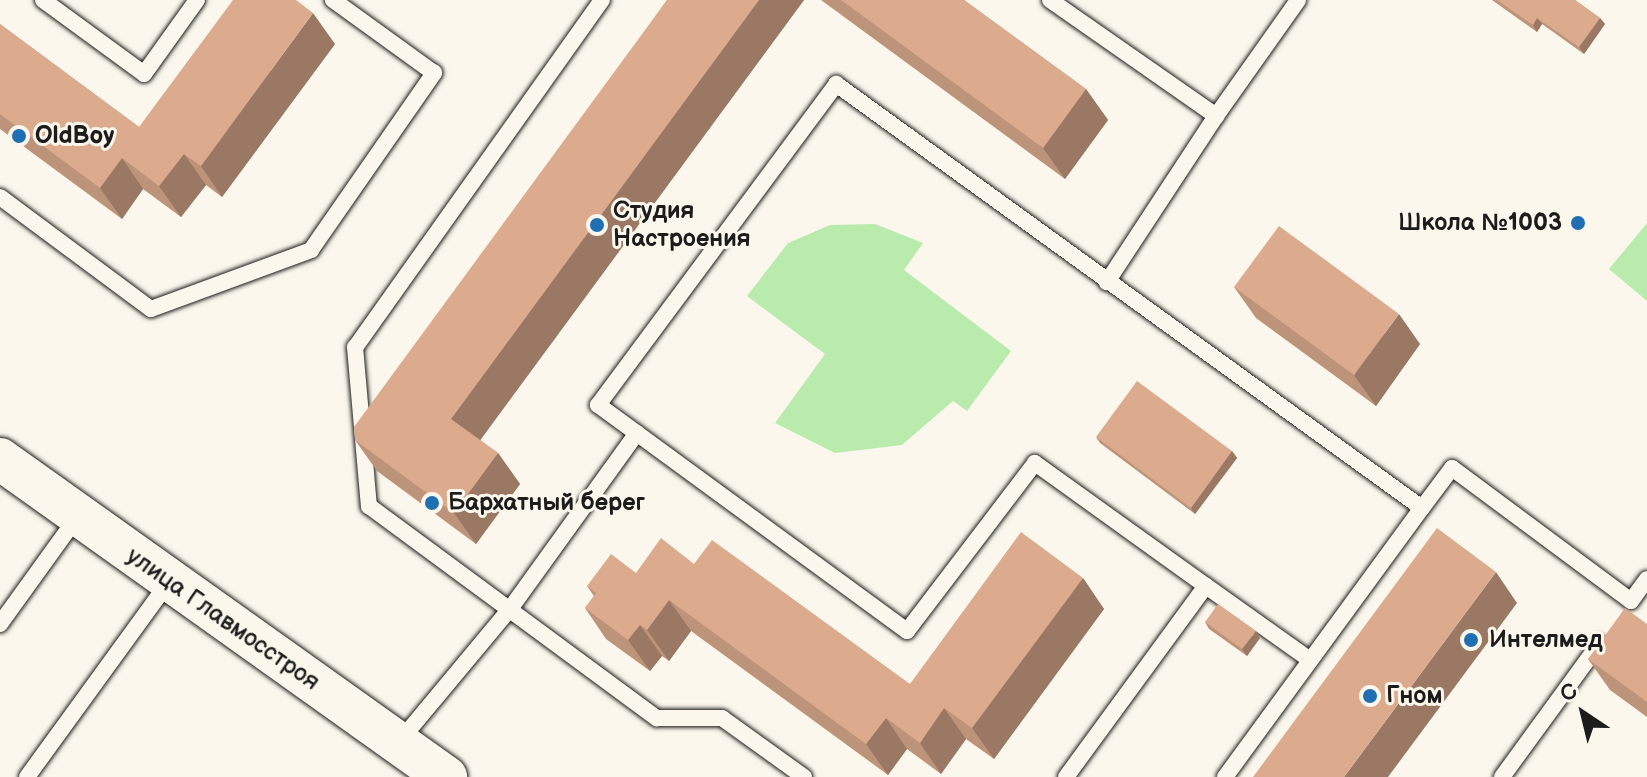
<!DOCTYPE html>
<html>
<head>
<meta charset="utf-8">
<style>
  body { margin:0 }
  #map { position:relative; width:1647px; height:777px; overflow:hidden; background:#fbf7ec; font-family:"Balsamiq Sans",sans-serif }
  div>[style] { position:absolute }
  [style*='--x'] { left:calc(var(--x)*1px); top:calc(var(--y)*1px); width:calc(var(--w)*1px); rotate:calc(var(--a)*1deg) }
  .green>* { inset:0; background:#b9ecac }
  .roads { filter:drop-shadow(0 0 2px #1c1c1c) drop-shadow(0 0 2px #1c1c1c) }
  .service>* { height:16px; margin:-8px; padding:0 8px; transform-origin:8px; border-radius:8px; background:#fbf7ec }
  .tertiary>* { height:42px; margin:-21px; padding:0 21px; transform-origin:21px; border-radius:21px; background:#fbf7ec }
  .wall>* { inset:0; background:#bd937a }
  .shaded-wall>* { inset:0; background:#9a7863 }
  .building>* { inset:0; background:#dcab8e }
  .dots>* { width:22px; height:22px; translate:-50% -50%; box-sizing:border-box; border:4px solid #fbf7ec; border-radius:50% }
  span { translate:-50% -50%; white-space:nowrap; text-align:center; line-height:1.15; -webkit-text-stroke:6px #fbf7ec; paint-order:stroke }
  .poi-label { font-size:24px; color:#1c1c1c; font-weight:700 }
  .left { translate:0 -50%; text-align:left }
  .right { translate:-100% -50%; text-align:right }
  .street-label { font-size:24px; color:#1c1c1c }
  .north { position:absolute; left:1543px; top:673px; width:80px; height:80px; -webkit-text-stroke:6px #fbf7ec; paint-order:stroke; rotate:325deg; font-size:22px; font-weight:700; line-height:32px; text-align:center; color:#1c1c1c }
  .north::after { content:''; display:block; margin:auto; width:28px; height:36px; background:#1c1c1c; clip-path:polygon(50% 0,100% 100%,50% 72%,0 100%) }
</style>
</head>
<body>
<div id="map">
  <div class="green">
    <div style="clip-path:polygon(1647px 223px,1647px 301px,1609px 269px)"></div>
    <div style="clip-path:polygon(875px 224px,923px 243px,904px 270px,1011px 351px,967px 411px,953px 401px,902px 445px,835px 453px,775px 423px,825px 354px,747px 296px,788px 243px,830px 225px)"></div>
  </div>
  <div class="roads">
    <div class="service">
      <div style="--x:43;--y:0;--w:125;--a:36.2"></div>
      <div style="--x:144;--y:74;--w:91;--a:-54.4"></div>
      <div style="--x:602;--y:0;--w:426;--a:125.4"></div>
      <div style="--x:355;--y:347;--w:160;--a:85"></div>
      <div style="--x:369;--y:506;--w:358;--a:36.4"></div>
      <div style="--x:657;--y:718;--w:65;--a:0"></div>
      <div style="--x:722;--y:718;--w:101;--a:35.7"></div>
      <div style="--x:1050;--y:0;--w:203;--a:34.9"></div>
      <div style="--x:1216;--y:116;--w:199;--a:123.3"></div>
      <div style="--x:1216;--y:116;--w:142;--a:-54.7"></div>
      <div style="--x:0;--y:197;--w:188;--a:36.6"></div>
      <div style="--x:151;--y:309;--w:171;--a:-20.2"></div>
      <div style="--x:311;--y:250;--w:216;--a:-55.2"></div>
      <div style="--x:434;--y:73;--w:125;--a:-144.1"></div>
      <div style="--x:1206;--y:586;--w:128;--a:35.4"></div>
      <div style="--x:0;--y:624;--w:133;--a:-54.2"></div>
      <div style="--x:399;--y:742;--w:173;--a:-50.2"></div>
      <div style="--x:510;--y:609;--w:217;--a:-54.2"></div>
      <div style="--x:27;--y:777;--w:240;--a:-54"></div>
      <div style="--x:1066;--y:777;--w:237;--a:-53.8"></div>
      <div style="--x:1206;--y:586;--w:211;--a:-144.3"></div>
      <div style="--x:1035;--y:463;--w:211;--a:127.3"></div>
      <div style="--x:907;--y:631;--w:383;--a:-143.8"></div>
      <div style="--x:598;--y:405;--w:400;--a:-53.4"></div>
      <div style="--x:836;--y:84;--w:723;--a:35.89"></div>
      <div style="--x:1422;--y:508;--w:50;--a:-53.1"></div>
      <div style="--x:1452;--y:468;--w:223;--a:36.6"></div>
      <div style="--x:1631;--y:601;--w:27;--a:-54"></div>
      <div style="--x:1225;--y:777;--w:333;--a:-53.8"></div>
      <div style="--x:1502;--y:777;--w:165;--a:-53.9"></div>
    </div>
    <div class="tertiary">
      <div style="--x:0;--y:459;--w:548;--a:35.49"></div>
    </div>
  </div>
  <div class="wall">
    <div style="clip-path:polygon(667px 0,804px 0,480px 440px,498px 453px,520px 484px,476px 544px,377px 471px,355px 440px)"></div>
    <div style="clip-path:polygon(821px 0,964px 0,1086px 89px,1108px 120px,1065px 179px)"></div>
    <div style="clip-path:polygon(1492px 0,1575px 0,1600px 18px,1605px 24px,1584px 54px,1542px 24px,1537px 32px)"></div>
    <div style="clip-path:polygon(0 24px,139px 127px,335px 44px,222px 197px,206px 185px,181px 217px,143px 189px,122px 219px,0 129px)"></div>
    <div style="clip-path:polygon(1234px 287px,1420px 344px,1376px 406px,1256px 318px)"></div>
    <div style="clip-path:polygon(1096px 437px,1232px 451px,1237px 458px,1195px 514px,1100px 443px)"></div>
    <div style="clip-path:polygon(694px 564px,910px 684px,1083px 578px,1104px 609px,994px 759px,966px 739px,941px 774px,907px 749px,888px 775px,691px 631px,669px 661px,662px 656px,650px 671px,606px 639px,585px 608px,594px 596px,587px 586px,636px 573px)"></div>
    <div style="clip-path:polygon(1205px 622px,1260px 638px,1247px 656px,1209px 629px)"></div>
    <div style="clip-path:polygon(1647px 624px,1647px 717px,1610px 690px,1588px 659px)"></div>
  </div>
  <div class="shaded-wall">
    <div style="clip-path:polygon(759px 0,804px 0,473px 450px,451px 419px)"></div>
    <div style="clip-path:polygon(313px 13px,335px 44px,222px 197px,201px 166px)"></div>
    <div style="clip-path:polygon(1537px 18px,1542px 24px,1537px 32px,1533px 25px)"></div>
    <div style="clip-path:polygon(1600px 18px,1605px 24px,1584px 54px,1579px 47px)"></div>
    <div style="clip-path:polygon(1086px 89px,1108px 120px,1065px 179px,1043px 148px)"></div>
    <div style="clip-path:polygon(184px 154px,206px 185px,181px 217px,159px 186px)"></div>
    <div style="clip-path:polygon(122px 158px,143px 189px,122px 219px,100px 188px)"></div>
    <div style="clip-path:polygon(1399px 314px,1420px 344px,1376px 406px,1354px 375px)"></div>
    <div style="clip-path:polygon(1232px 451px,1237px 458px,1195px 514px,1191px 508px)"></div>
    <div style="clip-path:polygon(498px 453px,520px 484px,476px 544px,454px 513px)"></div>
    <div style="clip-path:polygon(1496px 572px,1517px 603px,1388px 777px,1344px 777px)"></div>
    <div style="clip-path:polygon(1083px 578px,1104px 609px,994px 759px,972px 728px)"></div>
    <div style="clip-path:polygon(669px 600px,691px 631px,669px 661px,647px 630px)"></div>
    <div style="clip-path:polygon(640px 625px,662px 656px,650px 671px,628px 640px)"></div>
    <div style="clip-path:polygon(1256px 631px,1260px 638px,1247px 656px,1242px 649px)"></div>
    <div style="clip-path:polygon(944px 708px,966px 739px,941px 774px,920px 743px)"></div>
    <div style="clip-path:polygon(886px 718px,907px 749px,888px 775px,866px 744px)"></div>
  </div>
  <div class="building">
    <div style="clip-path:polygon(233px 0,296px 0,313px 13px,201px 166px,184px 154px,159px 186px,122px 158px,100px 188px,0 114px,0 24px,139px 127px)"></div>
    <div style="clip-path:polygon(667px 0,759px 0,451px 419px,498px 453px,454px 513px,355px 440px,354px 427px)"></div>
    <div style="clip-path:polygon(841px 0,964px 0,1086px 89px,1043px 148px)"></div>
    <div style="clip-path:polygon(1497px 0,1575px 0,1600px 18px,1579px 47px,1537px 18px,1533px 25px)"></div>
    <div style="clip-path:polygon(1279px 226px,1399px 314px,1354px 375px,1234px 287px)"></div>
    <div style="clip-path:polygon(1137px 381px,1232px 451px,1191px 508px,1096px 437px)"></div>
    <div style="clip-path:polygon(1437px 528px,1496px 572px,1344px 777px,1253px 777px)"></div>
    <div style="clip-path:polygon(1021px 532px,1083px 578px,972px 728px,944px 708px,920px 743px,886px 718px,866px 744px,669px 600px,647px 630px,640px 625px,628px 640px,585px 608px,596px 593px,587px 586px,611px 554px,636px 573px,661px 538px,694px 564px,712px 540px,910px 684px)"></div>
    <div style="clip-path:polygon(1218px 604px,1256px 631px,1242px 649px,1205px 622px)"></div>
    <div style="clip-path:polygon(1625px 608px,1647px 624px,1647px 702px,1588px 659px)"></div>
  </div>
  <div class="dots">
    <div style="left:19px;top:136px;background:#1f6fb2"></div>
    <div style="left:1578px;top:223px;background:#1f6fb2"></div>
    <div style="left:597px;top:225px;background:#1f6fb2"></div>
    <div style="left:432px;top:503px;background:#1f6fb2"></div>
    <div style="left:1471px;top:640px;background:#1f6fb2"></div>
    <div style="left:1370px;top:696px;background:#1f6fb2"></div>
  </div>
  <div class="poi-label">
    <span class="left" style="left:35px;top:136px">OldBoy</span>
    <span class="left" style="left:613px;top:225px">Студия<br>Настроения</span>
    <span class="right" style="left:1562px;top:223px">Школа №1003</span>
    <span class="left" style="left:448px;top:503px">Бархатный берег</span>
    <span class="left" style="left:1489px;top:640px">Интелмед</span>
    <span class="left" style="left:1386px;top:696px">Гном</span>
  </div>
  <div class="street-label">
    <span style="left:223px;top:619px;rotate:35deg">улица Главмосстроя</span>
  </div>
  <div class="north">С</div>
</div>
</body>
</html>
